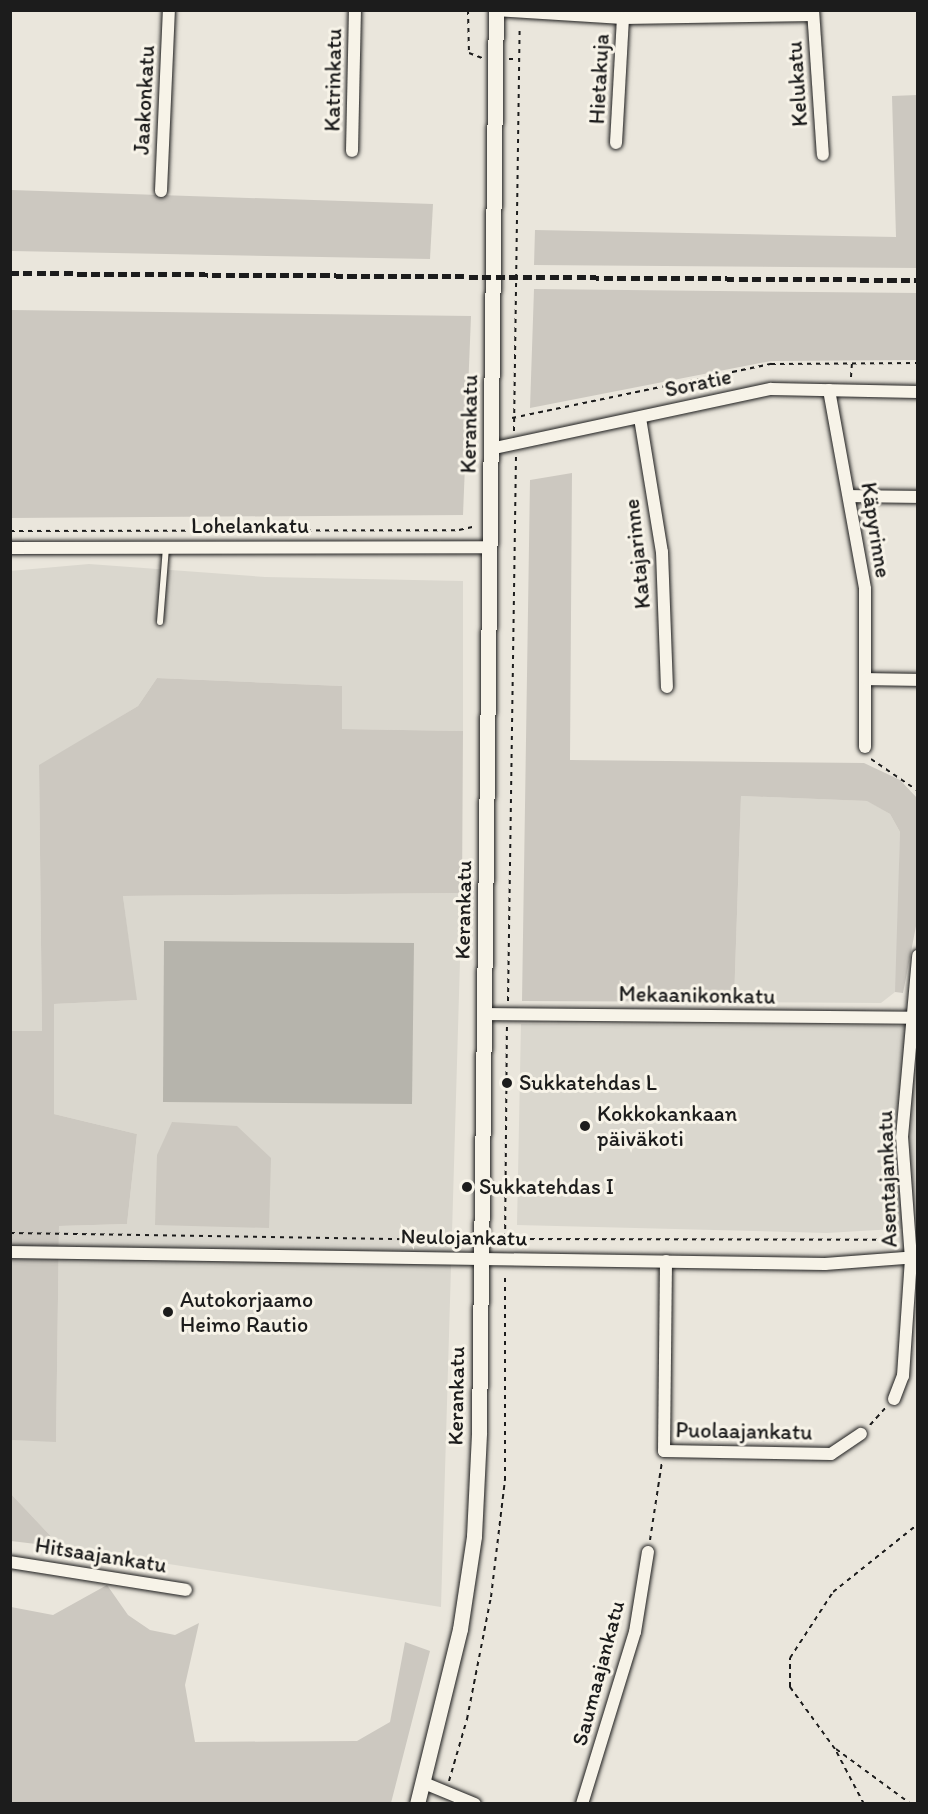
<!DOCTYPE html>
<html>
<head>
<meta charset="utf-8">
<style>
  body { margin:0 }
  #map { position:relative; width:928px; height:1814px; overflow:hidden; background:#eae6dc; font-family:Itim,sans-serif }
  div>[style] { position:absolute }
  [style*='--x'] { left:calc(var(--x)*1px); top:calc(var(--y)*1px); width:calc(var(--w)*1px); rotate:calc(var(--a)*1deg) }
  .built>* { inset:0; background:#dad7ce }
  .green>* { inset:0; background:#ccc8c0 }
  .building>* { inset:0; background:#b6b4ac }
  .path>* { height:2px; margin-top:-1px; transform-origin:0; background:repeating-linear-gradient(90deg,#1c1c1c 0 4.5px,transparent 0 9px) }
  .roads { filter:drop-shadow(0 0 2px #1c1c1c) drop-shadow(0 0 2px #1c1c1c) }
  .service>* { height:6px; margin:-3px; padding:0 3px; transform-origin:3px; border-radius:3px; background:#f7f3e8 }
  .minor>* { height:12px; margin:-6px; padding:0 6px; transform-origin:6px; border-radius:6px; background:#f7f3e8 }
  .tertiary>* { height:15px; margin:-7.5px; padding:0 7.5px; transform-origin:7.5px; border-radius:7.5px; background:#f7f3e8 }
  .rail>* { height:4.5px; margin-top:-2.25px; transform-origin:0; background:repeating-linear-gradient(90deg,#1c1c1c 0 9px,transparent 0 13.5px) }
  .dots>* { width:16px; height:16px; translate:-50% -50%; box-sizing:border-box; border:3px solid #f7f3e8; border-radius:50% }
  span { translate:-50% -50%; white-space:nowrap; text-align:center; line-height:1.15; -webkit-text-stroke:6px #f7f3e8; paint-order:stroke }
  .street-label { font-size:22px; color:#1c1c1c }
  .poi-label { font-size:22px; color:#1c1c1c }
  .left { translate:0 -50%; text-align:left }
  .frame { position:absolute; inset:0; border:12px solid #1c1c1c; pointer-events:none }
</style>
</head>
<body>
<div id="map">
  <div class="built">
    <div style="clip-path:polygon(89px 564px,265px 577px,463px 581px,463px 731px,342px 729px,342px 686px,157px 678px,138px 706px,39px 766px,42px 1031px,11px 1031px,10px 571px)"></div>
    <div style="clip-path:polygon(741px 796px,868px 801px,890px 814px,900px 832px,898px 977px,895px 992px,881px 1003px,734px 1002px)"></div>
    <div style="clip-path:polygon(462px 893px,441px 1607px,61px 1547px,11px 1494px,11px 1440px,56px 1441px,59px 1226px,127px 1224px,137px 1134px,54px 1114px,54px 1004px,136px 1000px,123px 896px)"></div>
    <div style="clip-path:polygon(917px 1021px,917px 1246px,913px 1246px,912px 1228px,827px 1233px,517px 1225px,521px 1024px,913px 1026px)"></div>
  </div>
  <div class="green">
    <div style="clip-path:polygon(917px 95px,917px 268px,534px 265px,535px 230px,896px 237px,892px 96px)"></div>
    <div style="clip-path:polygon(11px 190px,433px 204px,430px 259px,11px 251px)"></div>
    <div style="clip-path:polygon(534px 289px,917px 293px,917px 360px,771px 361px,530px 408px)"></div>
    <div style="clip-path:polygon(11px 310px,471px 316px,463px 515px,11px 518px)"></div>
    <div style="clip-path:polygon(572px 473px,570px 760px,864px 763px,900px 780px,918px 799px,917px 921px,903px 993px,895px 992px,900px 832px,890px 814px,867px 801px,741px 796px,734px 1002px,522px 1001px,530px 480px)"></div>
    <div style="clip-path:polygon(157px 678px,342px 686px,342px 729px,463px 731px,462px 893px,123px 896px,137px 1000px,54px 1004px,54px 1114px,137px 1134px,127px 1224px,59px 1226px,56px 1442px,11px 1440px,10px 1031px,42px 1031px,39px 765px,138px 706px)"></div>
    <div style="clip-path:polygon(172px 1122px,237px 1126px,271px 1158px,269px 1228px,155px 1225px,157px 1155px)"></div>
    <div style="clip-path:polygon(11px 1494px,61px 1547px,11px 1541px)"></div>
    <div style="clip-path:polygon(107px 1585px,128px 1615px,150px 1630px,175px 1635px,199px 1623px,185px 1685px,195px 1742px,357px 1741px,390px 1722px,405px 1642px,430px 1651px,391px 1803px,11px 1803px,11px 1607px,53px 1615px)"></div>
  </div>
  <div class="building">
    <div style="clip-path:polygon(164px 941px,414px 943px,412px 1104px,163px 1102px)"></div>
  </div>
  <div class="path">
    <div style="--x:468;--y:10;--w:43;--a:88.7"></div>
    <div style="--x:469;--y:53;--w:14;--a:21"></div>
    <div style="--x:509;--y:59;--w:11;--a:0"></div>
    <div style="--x:851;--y:377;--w:15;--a:-86"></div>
    <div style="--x:512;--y:418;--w:265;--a:-11.8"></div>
    <div style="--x:771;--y:364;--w:147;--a:-0.4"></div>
    <div style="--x:514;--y:431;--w:405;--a:-89.2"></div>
    <div style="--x:10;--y:531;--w:449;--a:-0.1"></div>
    <div style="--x:459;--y:530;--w:17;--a:-13"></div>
    <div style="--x:871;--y:759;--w:57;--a:34.2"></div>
    <div style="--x:508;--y:1001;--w:544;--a:-89.16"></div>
    <div style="--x:10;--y:1233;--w:458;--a:0.9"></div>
    <div style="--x:494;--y:1239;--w:402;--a:0.1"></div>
    <div style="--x:505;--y:1247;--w:220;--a:-89.5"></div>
    <div style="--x:870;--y:1425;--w:24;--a:-48"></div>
    <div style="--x:650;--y:1540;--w:79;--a:-81.3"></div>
    <div style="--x:836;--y:1749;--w:93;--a:36.3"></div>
    <div style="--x:449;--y:1781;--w:65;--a:-73.8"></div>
    <div style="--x:467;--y:1719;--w:124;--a:-78.9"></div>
    <div style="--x:491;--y:1597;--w:118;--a:-83.2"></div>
    <div style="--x:505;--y:1480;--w:207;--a:-90"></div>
    <div style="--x:864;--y:1804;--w:62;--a:-117.8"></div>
    <div style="--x:835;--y:1749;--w:77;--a:-126"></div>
    <div style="--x:790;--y:1687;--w:29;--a:-90"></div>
    <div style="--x:790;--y:1658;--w:79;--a:-56.9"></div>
    <div style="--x:833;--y:1592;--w:109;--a:-38.7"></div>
  </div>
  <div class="roads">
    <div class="service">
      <div style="--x:160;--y:622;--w:75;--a:-85.4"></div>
    </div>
    <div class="minor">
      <div style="--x:495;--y:10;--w:128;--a:3.6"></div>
      <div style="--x:623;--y:18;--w:190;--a:-0.9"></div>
      <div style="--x:813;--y:10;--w:145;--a:86.1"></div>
      <div style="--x:616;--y:143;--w:125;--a:-86.8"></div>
      <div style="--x:352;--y:151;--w:141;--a:-88.8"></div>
      <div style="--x:161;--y:191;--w:181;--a:-87.5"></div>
      <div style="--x:829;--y:390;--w:202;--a:79.7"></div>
      <div style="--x:865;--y:589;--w:158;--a:90"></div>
      <div style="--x:640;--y:418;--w:136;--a:80.7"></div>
      <div style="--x:662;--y:552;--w:135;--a:87.9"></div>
      <div style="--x:490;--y:449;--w:287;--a:-12.1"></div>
      <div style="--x:771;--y:389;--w:147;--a:1.2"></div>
      <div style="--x:850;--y:496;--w:68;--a:0.8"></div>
      <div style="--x:10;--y:548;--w:479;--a:-0.1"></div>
      <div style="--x:867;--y:679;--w:51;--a:1.1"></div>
      <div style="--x:485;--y:1014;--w:424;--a:0.5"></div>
      <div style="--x:10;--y:1252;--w:815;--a:0.84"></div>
      <div style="--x:825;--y:1264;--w:93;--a:-4.3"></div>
      <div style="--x:666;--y:1261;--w:190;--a:90.6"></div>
      <div style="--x:664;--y:1451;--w:167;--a:1"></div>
      <div style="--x:831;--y:1454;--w:36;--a:-34"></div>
      <div style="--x:894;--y:1399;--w:25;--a:-69"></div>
      <div style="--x:903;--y:1376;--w:117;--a:-86.1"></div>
      <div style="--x:911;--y:1259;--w:122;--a:-94.2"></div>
      <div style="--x:902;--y:1137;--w:182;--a:-84.9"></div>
      <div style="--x:10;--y:1562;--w:178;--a:9"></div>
      <div style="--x:424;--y:1783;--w:55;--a:22.4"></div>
      <div style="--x:582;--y:1804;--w:180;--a:-72.9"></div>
      <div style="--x:635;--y:1632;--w:81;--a:-80.8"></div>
    </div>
    <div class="tertiary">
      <div style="--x:417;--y:1804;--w:180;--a:-76.2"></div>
      <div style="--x:460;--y:1629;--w:94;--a:-81.4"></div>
      <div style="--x:474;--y:1536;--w:104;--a:-87.2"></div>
      <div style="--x:479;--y:1432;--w:1422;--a:-89.32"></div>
    </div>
  </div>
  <div class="rail">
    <div style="--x:10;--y:273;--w:908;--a:0.44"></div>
  </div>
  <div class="dots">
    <div style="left:507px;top:1083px;background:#1c1c1c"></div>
    <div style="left:585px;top:1126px;background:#1c1c1c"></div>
    <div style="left:467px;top:1187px;background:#1c1c1c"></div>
    <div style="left:168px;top:1312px;background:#1c1c1c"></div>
  </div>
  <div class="street-label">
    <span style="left:599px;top:79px;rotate:-87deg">Hietakuja</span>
    <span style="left:333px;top:80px;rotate:-89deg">Katrinkatu</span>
    <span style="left:797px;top:84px;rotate:-94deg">Kelukatu</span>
    <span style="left:144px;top:100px;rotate:-87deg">Jaakonkatu</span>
    <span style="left:698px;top:383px;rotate:-12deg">Soratie</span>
    <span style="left:469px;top:424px;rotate:-89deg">Kerankatu</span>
    <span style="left:250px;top:526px">Lohelankatu</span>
    <span style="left:876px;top:530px;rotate:81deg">Käpyrinne</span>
    <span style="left:637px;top:554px;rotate:-96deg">Katajarinne</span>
    <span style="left:463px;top:910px;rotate:-89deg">Kerankatu</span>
    <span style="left:697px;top:995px;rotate:1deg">Mekaanikonkatu</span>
    <span style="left:887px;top:1179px;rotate:-92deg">Asentajankatu</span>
    <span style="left:464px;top:1237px;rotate:1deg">Neulojankatu</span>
    <span style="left:456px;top:1396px;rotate:-89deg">Kerankatu</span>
    <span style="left:744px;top:1431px;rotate:1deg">Puolaajankatu</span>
    <span style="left:101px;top:1555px;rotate:9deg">Hitsaajankatu</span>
    <span style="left:598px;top:1673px;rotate:-75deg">Saumaajankatu</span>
  </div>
  <div class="poi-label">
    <span class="left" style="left:519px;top:1083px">Sukkatehdas L</span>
    <span class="left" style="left:597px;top:1126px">Kokkokankaan<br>päiväkoti</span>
    <span class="left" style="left:479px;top:1187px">Sukkatehdas I</span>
    <span class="left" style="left:180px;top:1312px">Autokorjaamo<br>Heimo Rautio</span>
  </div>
  <div class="frame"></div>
</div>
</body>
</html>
